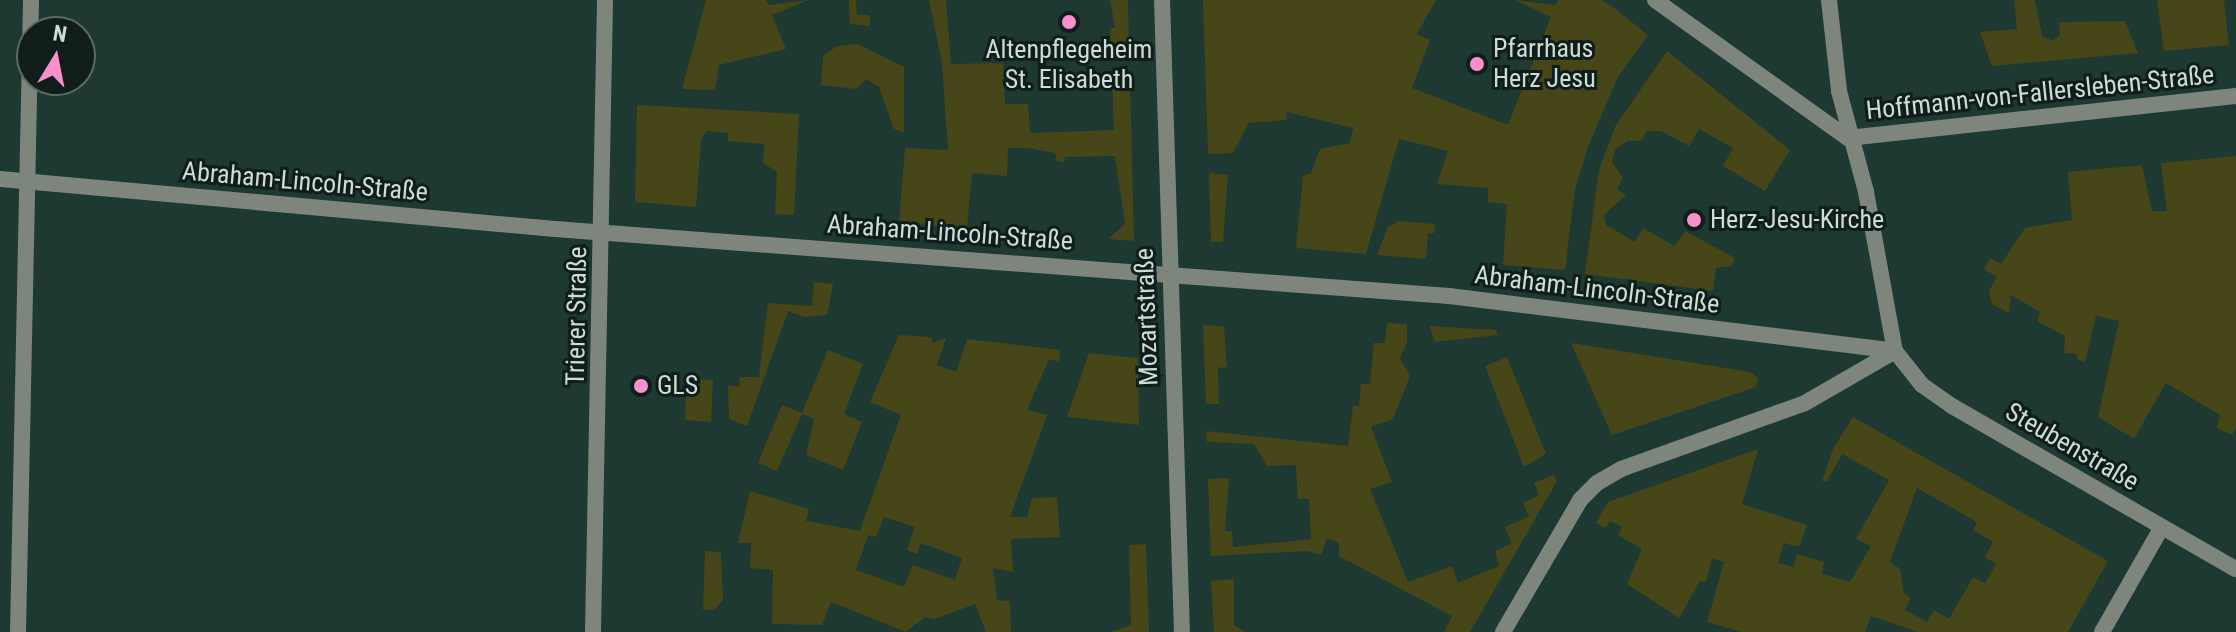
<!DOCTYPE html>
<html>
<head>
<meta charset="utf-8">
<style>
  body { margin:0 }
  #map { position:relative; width:2236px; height:632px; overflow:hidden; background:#1d3932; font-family:"Roboto Condensed",sans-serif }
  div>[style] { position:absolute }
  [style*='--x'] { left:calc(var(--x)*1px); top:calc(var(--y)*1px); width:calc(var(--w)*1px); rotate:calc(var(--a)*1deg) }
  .green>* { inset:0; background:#474618 }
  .minor>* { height:16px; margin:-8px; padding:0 8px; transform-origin:8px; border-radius:8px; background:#7d857c }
  .tertiary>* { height:16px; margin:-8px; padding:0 8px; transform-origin:8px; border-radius:8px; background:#7d857c }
  .dots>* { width:22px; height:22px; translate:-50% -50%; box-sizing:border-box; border:4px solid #111d1a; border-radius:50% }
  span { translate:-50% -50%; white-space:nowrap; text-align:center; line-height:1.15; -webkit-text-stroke:6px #111d1a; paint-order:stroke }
  .poi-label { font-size:26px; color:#cdddd8 }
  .left { translate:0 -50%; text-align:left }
  .street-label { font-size:26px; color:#cdddd8 }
  .north { position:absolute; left:16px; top:16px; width:80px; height:80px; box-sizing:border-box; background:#111d1a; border:2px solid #5c6a66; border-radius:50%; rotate:10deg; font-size:22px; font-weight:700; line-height:32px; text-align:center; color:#cdddd8 }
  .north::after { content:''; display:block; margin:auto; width:28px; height:36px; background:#f890cc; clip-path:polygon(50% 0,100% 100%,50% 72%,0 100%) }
</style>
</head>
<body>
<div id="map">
  <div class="green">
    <div style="clip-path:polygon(706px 0,766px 0,769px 5px,808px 0,772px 15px,786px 49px,719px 65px,715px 90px,682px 89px)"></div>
    <div style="clip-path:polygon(849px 0,856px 0,857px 15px,870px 15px,870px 26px,850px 24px)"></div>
    <div style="clip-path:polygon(929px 0,946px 0,951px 64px,1003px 63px,1005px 104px,1028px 104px,1030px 133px,1114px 130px,1112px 78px,1130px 78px,1134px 241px,1108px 239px,1125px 224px,1115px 156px,1065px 157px,1064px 162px,1057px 161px,1055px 153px,1028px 148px,1008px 148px,1007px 176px,972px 173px,967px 228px,899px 223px,905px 148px,948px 150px,942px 63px)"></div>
    <div style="clip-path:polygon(1110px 0,1128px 0,1129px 45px,1111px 45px,1110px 28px,1115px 28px)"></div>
    <div style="clip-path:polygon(1203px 0,1436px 0,1417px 34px,1430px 40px,1412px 88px,1508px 125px,1551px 17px,1515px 0,1556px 5px,1558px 0,1601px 0,1613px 7px,1648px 35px,1618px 77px,1588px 147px,1575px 189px,1565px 270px,1503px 265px,1507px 204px,1488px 202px,1488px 188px,1437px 184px,1448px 151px,1399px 139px,1366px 254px,1296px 248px,1303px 176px,1311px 173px,1320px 149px,1350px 143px,1353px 128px,1287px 112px,1286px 120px,1249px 123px,1233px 153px,1208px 154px)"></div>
    <div style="clip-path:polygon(2014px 0,2035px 0,2042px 36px,2052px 41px,2060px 35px,2059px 22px,2125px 21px,2138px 53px,1992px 66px,1980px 32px,2017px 29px)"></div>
    <div style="clip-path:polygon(2157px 0,2224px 0,2229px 45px,2164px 51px)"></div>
    <div style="clip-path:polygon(857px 44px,904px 67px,904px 133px,894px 129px,879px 87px,866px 79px,857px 89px,821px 85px,823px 56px,837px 46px)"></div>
    <div style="clip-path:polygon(1667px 51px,1790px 150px,1765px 191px,1723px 166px,1733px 148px,1699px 129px,1689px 146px,1661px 131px,1647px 131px,1641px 141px,1628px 141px,1615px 149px,1612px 162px,1623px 178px,1617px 189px,1626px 195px,1604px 215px,1606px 225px,1635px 242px,1643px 228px,1675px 246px,1685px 231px,1735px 258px,1731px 266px,1716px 268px,1713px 291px,1585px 274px,1599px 170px,1615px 127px)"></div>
    <div style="clip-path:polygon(637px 105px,799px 114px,794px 215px,775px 214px,777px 172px,763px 163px,764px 144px,728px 141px,728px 133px,707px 131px,701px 140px,696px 207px,635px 202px)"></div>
    <div style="clip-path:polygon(2236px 156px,2236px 428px,2232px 435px,2217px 428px,2220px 415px,2166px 383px,2134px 439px,2098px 417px,2119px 321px,2096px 316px,2085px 362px,2078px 360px,2076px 354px,2064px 353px,2065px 336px,2037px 321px,2040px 312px,2011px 295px,2009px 313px,1992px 304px,1989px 291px,1997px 277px,1984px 269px,1990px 258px,2001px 264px,2025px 228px,2072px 220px,2068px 172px,2142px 165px,2152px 211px,2167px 211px,2161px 163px)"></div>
    <div style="clip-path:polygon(1209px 173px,1228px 175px,1223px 242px,1211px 242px)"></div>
    <div style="clip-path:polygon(1399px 221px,1435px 224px,1434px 233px,1428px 233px,1426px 259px,1377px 255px,1388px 227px)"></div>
    <div style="clip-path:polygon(814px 282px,833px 284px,827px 315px,804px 317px,788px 311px,747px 426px,729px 419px,728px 385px,739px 387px,740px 377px,759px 377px,768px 303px,812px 306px)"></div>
    <div style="clip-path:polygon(1387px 323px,1407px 324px,1407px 343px,1400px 358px,1410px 376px,1393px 419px,1371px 427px,1392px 482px,1370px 489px,1408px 582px,1452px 566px,1458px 583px,1499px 566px,1495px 551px,1512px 543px,1505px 527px,1529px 516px,1523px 503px,1539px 495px,1534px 483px,1554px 475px,1557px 481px,1470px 632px,1444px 632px,1452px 616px,1339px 556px,1339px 543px,1327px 538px,1321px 555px,1308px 551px,1211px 556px,1208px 479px,1229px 478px,1225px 531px,1232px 531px,1233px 547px,1311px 539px,1309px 499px,1298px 499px,1296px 465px,1267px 466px,1254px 444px,1207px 442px,1206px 431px,1348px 446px,1353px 406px,1359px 406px,1361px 384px,1370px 384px,1374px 343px,1385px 343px)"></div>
    <div style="clip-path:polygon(1203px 325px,1224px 326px,1227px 367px,1218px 368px,1219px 404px,1206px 404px)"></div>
    <div style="clip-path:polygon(1429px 326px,1496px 330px,1498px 335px,1435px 342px)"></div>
    <div style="clip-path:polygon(evenodd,899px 335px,931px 337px,933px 343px,946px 338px,937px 365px,956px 372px,967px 339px,1060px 350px,1059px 362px,1049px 359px,1027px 410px,1047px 415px,1010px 517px,1027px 517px,1032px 498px,1057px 497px,1060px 537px,1011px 539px,1013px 572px,993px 568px,997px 600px,1010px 601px,1011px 632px,986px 632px,975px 604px,935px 619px,925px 617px,906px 632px,831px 602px,822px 625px,772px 624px,773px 570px,750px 568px,751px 543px,738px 543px,750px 491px,809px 509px,806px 521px,860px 531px,901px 415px,870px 402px,899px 335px,884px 517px,915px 527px,907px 550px,917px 554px,921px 543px,962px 558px,955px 580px,913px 565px,904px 587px,856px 570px,868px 535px,876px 537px,884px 517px)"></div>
    <div style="clip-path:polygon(1571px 343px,1750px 372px,1758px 378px,1756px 387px,1612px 435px)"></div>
    <div style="clip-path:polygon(828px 350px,863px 364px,844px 414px,862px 422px,843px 470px,806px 455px,814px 419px,802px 414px,777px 471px,758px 463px,782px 405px,802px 413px)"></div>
    <div style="clip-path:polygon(1089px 353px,1138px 358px,1139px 425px,1067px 417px)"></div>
    <div style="clip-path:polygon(1507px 357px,1546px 454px,1524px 467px,1485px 366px)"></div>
    <div style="clip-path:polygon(694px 379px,713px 380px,711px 422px,685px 420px,686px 389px,694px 389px)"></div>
    <div style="clip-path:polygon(evenodd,1853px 417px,2108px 561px,2068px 632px,1918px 632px,1871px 616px,1865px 632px,1742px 632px,1707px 622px,1724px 562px,1712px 558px,1706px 582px,1700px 581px,1679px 618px,1627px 584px,1642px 549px,1618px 535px,1622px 527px,1610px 521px,1605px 528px,1596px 523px,1608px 502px,1758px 449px,1742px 504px,1807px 525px,1799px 547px,1784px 543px,1778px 563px,1793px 567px,1797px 554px,1824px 562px,1822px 574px,1850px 582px,1871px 546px,1856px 539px,1889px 480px,1842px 454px,1827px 481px,1822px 481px,1833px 449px,1853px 417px,1917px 488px,1977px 522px,1973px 530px,1993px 542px,1985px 557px,1996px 564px,1985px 583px,1973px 577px,1949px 619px,1934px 610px,1927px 622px,1905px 610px,1911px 598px,1904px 594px,1900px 569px,1890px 562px,1917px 488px)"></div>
    <div style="clip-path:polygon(1146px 544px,1149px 632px,1111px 632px,1131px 625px,1129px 545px)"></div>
    <div style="clip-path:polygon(705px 551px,721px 552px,723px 600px,714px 610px,703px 610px)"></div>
    <div style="clip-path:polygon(1234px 579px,1234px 625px,1245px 632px,1214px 632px,1211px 581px)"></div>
  </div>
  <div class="minor">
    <div style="--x:1162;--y:0;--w:632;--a:88.19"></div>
    <div style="--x:1655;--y:0;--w:237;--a:35.6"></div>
    <div style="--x:1829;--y:0;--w:92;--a:83.7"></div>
    <div style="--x:1839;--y:91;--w:105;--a:75"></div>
    <div style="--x:1866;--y:192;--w:162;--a:79.7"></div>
    <div style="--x:1895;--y:351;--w:43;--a:51.5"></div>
    <div style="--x:1922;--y:385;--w:37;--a:35"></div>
    <div style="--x:1952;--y:406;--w:327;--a:29.9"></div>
    <div style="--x:1848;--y:138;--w:390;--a:-6.2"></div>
    <div style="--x:0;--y:179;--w:557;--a:5.15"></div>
    <div style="--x:555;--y:229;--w:897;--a:4.29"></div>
    <div style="--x:1449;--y:296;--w:449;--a:7"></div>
    <div style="--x:18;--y:632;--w:632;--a:-88.82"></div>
    <div style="--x:1503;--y:632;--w:153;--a:-59.7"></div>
    <div style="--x:1580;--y:500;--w:24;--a:-45"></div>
    <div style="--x:1597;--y:483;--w:28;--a:-30"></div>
    <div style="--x:1621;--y:469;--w:195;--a:-19.7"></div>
    <div style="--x:1805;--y:403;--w:104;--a:-30"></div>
    <div style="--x:2102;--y:632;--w:121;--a:-60.3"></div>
  </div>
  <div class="tertiary">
    <div style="--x:593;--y:632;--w:632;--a:-88.91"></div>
  </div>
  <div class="dots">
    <div style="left:1069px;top:22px;background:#f890cc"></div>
    <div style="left:1477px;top:64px;background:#f890cc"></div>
    <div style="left:1694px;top:220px;background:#f890cc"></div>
    <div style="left:641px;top:386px;background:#f890cc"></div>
  </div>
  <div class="poi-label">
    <span class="left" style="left:1493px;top:64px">Pfarrhaus<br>Herz Jesu</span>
    <span style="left:1069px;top:65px">Altenpflegeheim<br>St. Elisabeth</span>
    <span class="left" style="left:1710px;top:220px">Herz-Jesu-Kirche</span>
    <span class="left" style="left:657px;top:386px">GLS</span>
  </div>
  <div class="street-label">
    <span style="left:2040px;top:93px;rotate:-6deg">Hoffmann-von-Fallersleben-Straße</span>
    <span style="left:305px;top:182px;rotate:5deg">Abraham-Lincoln-Straße</span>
    <span style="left:950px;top:233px;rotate:4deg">Abraham-Lincoln-Straße</span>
    <span style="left:1597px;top:290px;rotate:7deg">Abraham-Lincoln-Straße</span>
    <span style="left:577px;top:316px;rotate:-89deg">Trierer Straße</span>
    <span style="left:1147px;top:317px;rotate:-92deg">Mozartstraße</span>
    <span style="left:2072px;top:447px;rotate:30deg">Steubenstraße</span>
  </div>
  <div class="north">N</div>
</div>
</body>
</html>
